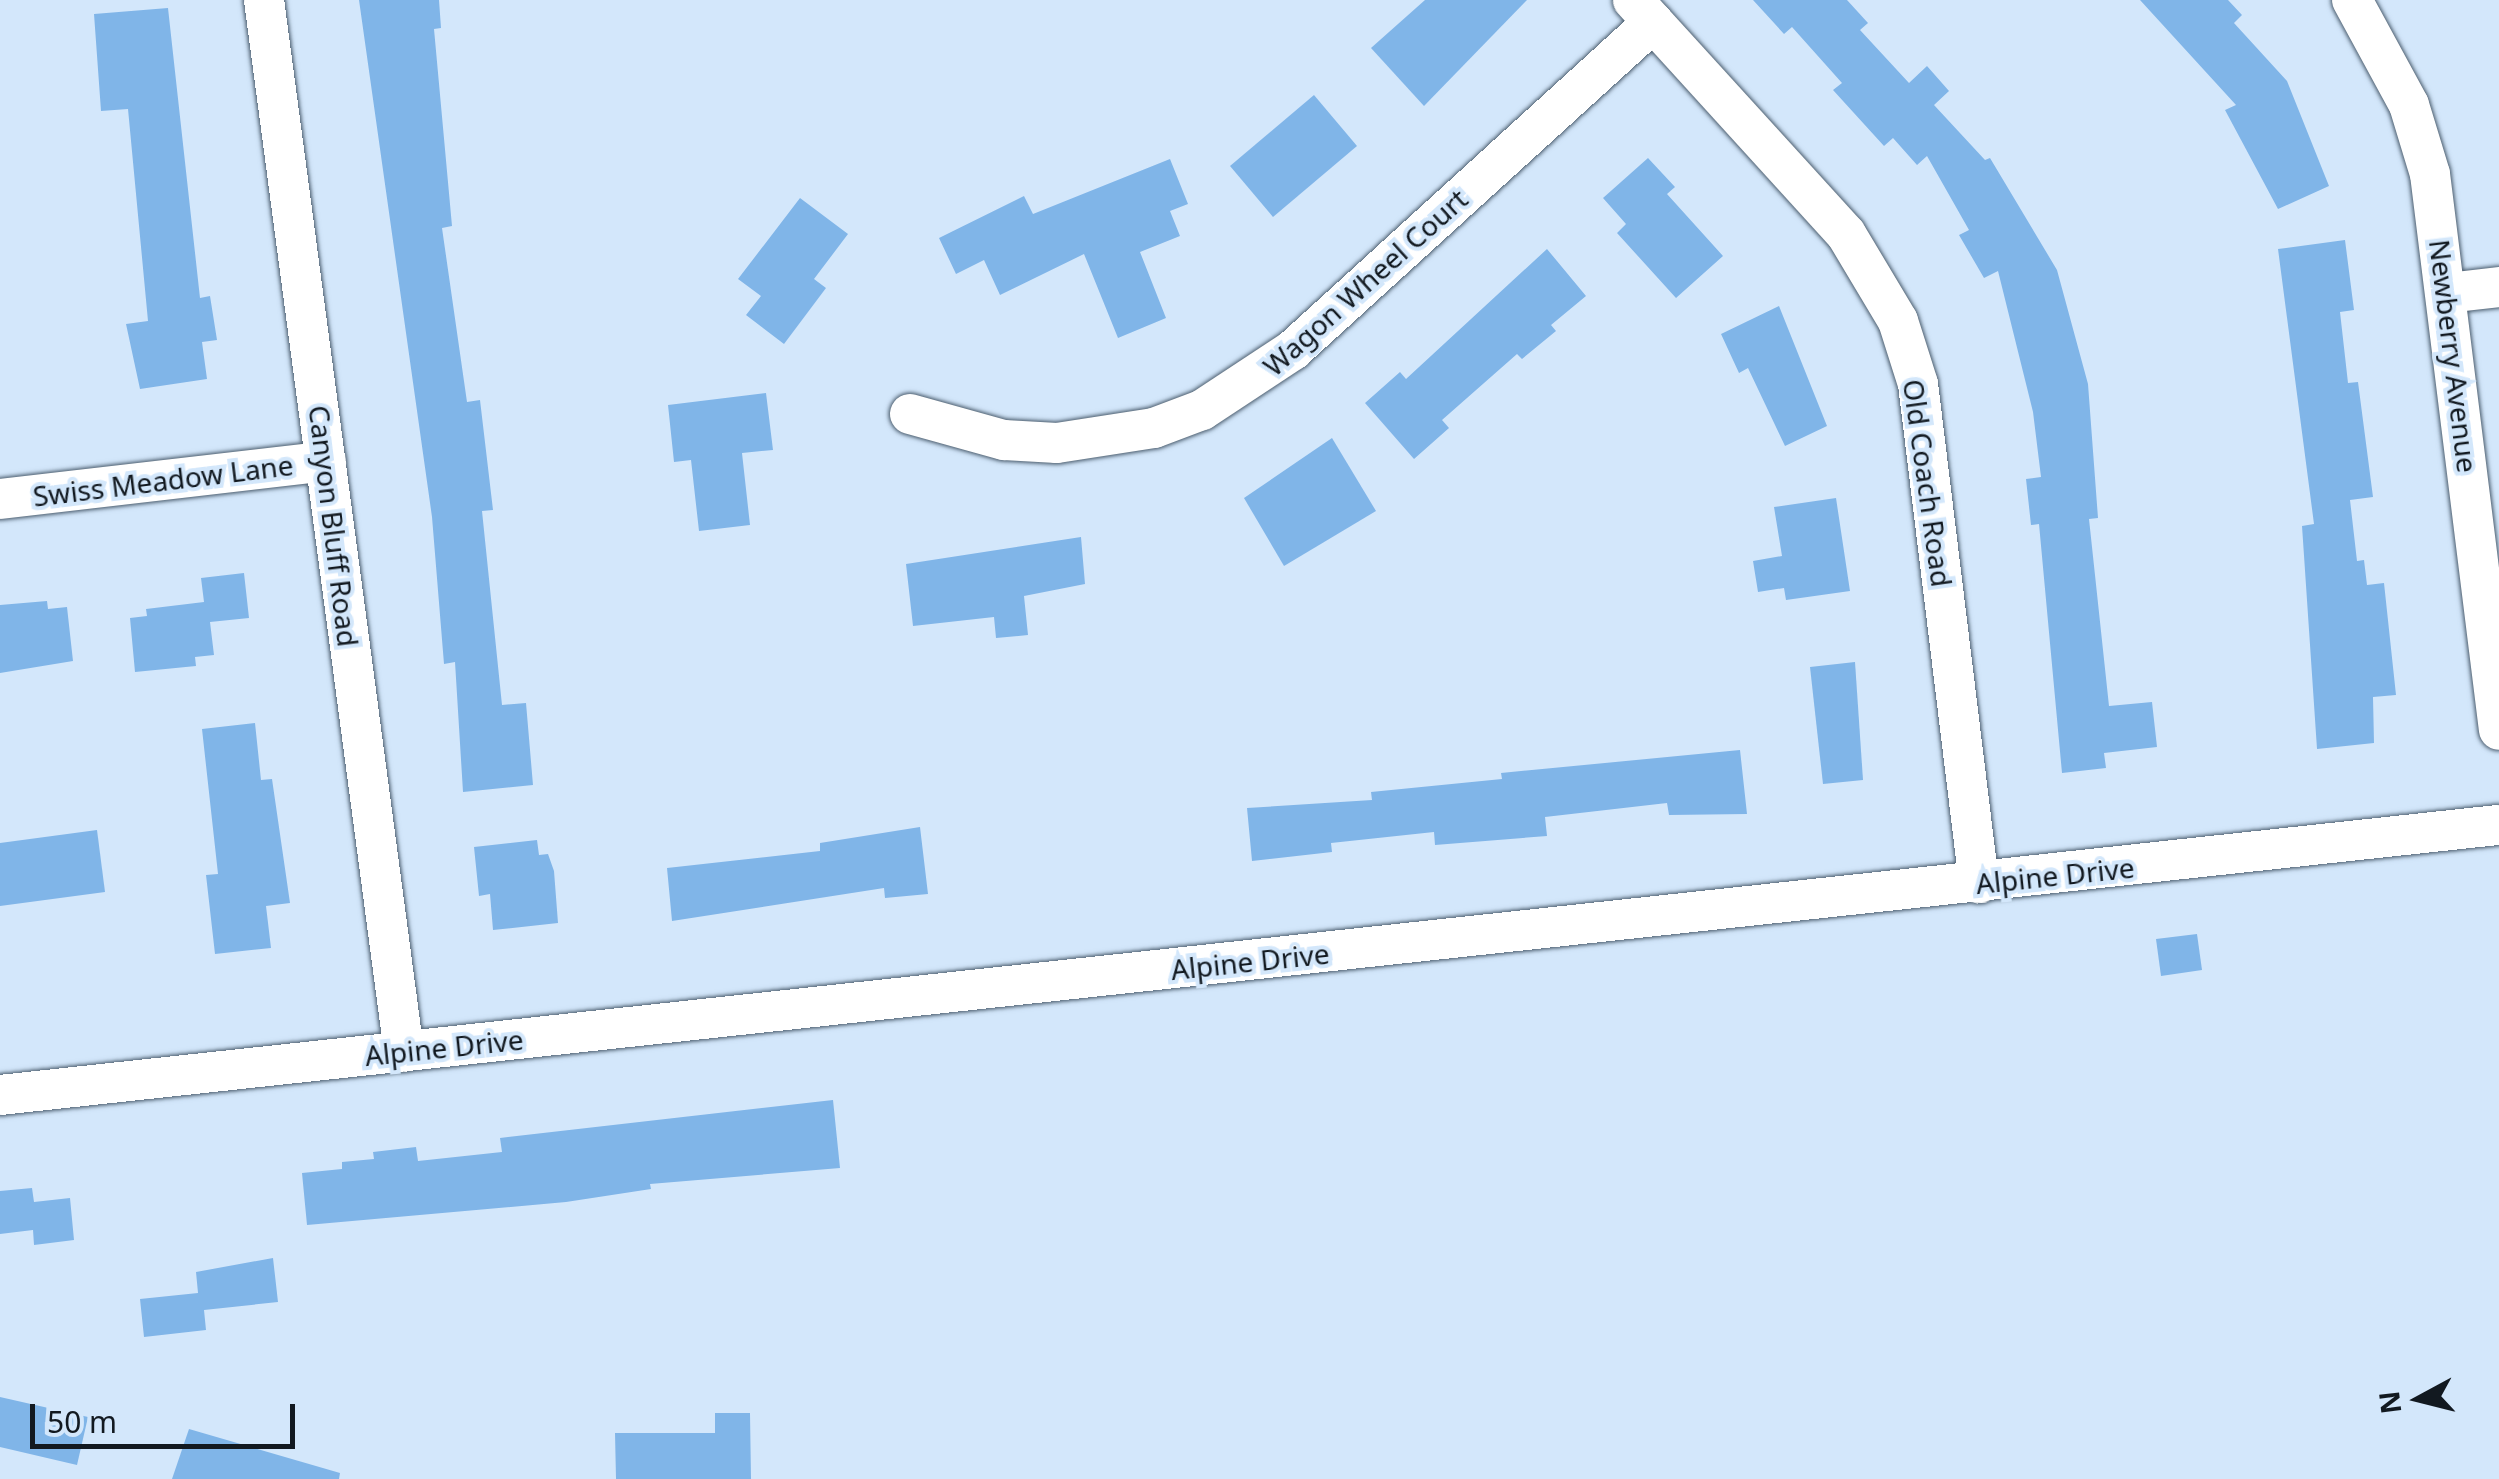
<!DOCTYPE html>
<html>
<head>
<meta charset="utf-8">
<style>
  body { margin:0 }
  #map { position:relative; width:2499px; height:1479px; overflow:hidden; background:#d3e7fb; font-family:"Noto Sans",sans-serif }
  div>[style] { position:absolute }
  [style*='--x'] { left:calc(var(--x)*1px); top:calc(var(--y)*1px); width:calc(var(--w)*1px); rotate:calc(var(--a)*1deg) }
  .building>* { inset:0; background:#80b5e8 }
  .roads { filter:drop-shadow(0 0 2px #4c5e6f) drop-shadow(0 0 2px #4c5e6f) }
  .minor>* { height:40px; margin:-20px; padding:0 20px; transform-origin:20px; border-radius:20px; background:#fff }
  span { translate:-50% -50%; white-space:nowrap; text-align:center; line-height:1.15; -webkit-text-stroke:8px #d3e7fb; paint-order:stroke }
  .street-label { font-size:28px; color:#121920 }
  .north { position:absolute; left:2369px; top:1349px; width:100px; height:100px; -webkit-text-stroke:8px #d3e7fb; paint-order:stroke; rotate:263deg; font-size:28px; font-weight:700; line-height:40px; text-align:center; color:#121920 }
  .north::after { content:''; display:block; margin:auto; width:35px; height:45px; background:#121920; clip-path:polygon(50% 0,100% 100%,50% 72%,0 100%) }
  .scale { position:absolute; left:30px; top:1404px; width:265px; height:45px; box-sizing:border-box; border:5px solid #121920; border-top:0; padding-left:12px; font-size:30px; line-height:35px; white-space:nowrap; color:#121920; -webkit-text-stroke:8px #d3e7fb; paint-order:stroke }
</style>
</head>
<body>
<div id="map">
  <div class="building">
    <div style="clip-path:polygon(359px 0,439px 0,441px 28px,434px 29px,452px 226px,442px 228px,467px 402px,480px 400px,493px 510px,482px 511px,502px 705px,526px 703px,533px 785px,463px 792px,455px 662px,444px 664px,432px 517px)"></div>
    <div style="clip-path:polygon(1425px 0,1527px 0,1424px 106px,1371px 48px)"></div>
    <div style="clip-path:polygon(1753px 0,1847px 0,1868px 23px,1860px 30px,1909px 83px,1927px 66px,1949px 91px,1934px 105px,1985px 160px,1990px 158px,2057px 270px,2088px 384px,2098px 518px,2089px 519px,2109px 706px,2152px 702px,2157px 747px,2104px 753px,2106px 768px,2062px 773px,2039px 524px,2031px 525px,2026px 479px,2041px 477px,2033px 412px,1998px 271px,1984px 278px,1959px 235px,1969px 230px,1927px 156px,1917px 165px,1893px 138px,1884px 146px,1833px 90px,1842px 83px,1792px 27px,1784px 34px)"></div>
    <div style="clip-path:polygon(2140px 0,2228px 0,2242px 15px,2234px 23px,2287px 81px,2329px 186px,2278px 209px,2225px 110px,2236px 105px)"></div>
    <div style="clip-path:polygon(168px 8px,200px 298px,210px 296px,217px 340px,202px 342px,207px 379px,140px 389px,126px 324px,148px 321px,128px 109px,101px 111px,94px 14px)"></div>
    <div style="clip-path:polygon(1314px 95px,1357px 146px,1273px 217px,1230px 166px)"></div>
    <div style="clip-path:polygon(1648px 158px,1675px 187px,1667px 194px,1723px 256px,1676px 298px,1617px 233px,1626px 224px,1603px 198px)"></div>
    <div style="clip-path:polygon(1170px 159px,1188px 204px,1170px 211px,1180px 236px,1140px 252px,1166px 318px,1118px 338px,1084px 254px,1000px 295px,984px 260px,956px 274px,939px 238px,1024px 196px,1033px 214px)"></div>
    <div style="clip-path:polygon(800px 198px,848px 234px,814px 279px,826px 288px,784px 344px,746px 315px,761px 296px,738px 279px)"></div>
    <div style="clip-path:polygon(2345px 240px,2354px 310px,2340px 312px,2348px 383px,2358px 382px,2373px 497px,2350px 500px,2357px 561px,2364px 560px,2367px 585px,2384px 583px,2396px 695px,2373px 697px,2374px 743px,2317px 749px,2302px 526px,2314px 524px,2278px 249px)"></div>
    <div style="clip-path:polygon(1547px 249px,1586px 296px,1551px 325px,1556px 331px,1522px 359px,1517px 354px,1442px 420px,1449px 428px,1414px 459px,1365px 403px,1400px 372px,1406px 379px)"></div>
    <div style="clip-path:polygon(1779px 306px,1827px 426px,1785px 446px,1748px 368px,1739px 373px,1721px 334px)"></div>
    <div style="clip-path:polygon(766px 393px,773px 450px,742px 453px,750px 525px,699px 531px,691px 460px,674px 462px,668px 405px)"></div>
    <div style="clip-path:polygon(1332px 438px,1376px 511px,1284px 566px,1244px 498px)"></div>
    <div style="clip-path:polygon(1836px 498px,1850px 591px,1786px 600px,1784px 588px,1758px 592px,1753px 561px,1782px 556px,1774px 507px)"></div>
    <div style="clip-path:polygon(1081px 537px,1085px 584px,1024px 596px,1028px 635px,996px 638px,994px 617px,913px 626px,906px 564px)"></div>
    <div style="clip-path:polygon(244px 573px,249px 618px,210px 622px,214px 655px,195px 657px,196px 666px,135px 672px,130px 618px,147px 616px,146px 609px,204px 602px,201px 578px)"></div>
    <div style="clip-path:polygon(47px 601px,48px 609px,67px 607px,73px 661px,0 673px,0 605px)"></div>
    <div style="clip-path:polygon(1855px 662px,1863px 780px,1823px 784px,1810px 667px)"></div>
    <div style="clip-path:polygon(255px 723px,261px 780px,272px 779px,290px 903px,266px 906px,271px 948px,215px 954px,206px 875px,218px 874px,202px 729px)"></div>
    <div style="clip-path:polygon(1740px 750px,1747px 814px,1669px 815px,1667px 803px,1545px 817px,1547px 836px,1435px 845px,1434px 832px,1331px 843px,1332px 852px,1252px 861px,1247px 808px,1372px 800px,1371px 792px,1502px 779px,1501px 773px)"></div>
    <div style="clip-path:polygon(920px 827px,928px 894px,885px 898px,884px 888px,672px 921px,667px 868px,820px 851px,820px 843px)"></div>
    <div style="clip-path:polygon(97px 830px,105px 892px,0 906px,0 843px)"></div>
    <div style="clip-path:polygon(537px 840px,539px 855px,548px 854px,554px 871px,558px 923px,493px 930px,490px 894px,479px 896px,474px 847px)"></div>
    <div style="clip-path:polygon(2197px 934px,2202px 970px,2161px 976px,2156px 939px)"></div>
    <div style="clip-path:polygon(833px 1100px,840px 1168px,650px 1184px,651px 1189px,566px 1202px,307px 1225px,302px 1173px,342px 1169px,342px 1162px,374px 1159px,373px 1152px,416px 1147px,418px 1161px,502px 1152px,500px 1138px)"></div>
    <div style="clip-path:polygon(32px 1188px,34px 1202px,70px 1198px,74px 1240px,34px 1245px,33px 1230px,0 1234px,0 1191px)"></div>
    <div style="clip-path:polygon(273px 1258px,278px 1302px,204px 1310px,206px 1330px,144px 1337px,140px 1299px,198px 1293px,196px 1272px)"></div>
    <div style="clip-path:polygon(0 1397px,88px 1417px,77px 1465px,0 1447px)"></div>
    <div style="clip-path:polygon(715px 1413px,750px 1413px,751px 1479px,616px 1479px,615px 1433px,715px 1433px)"></div>
    <div style="clip-path:polygon(189px 1429px,340px 1473px,339px 1479px,172px 1479px)"></div>
  </div>
  <div class="roads">
    <div class="minor">
      <div style="--x:264;--y:0;--w:1061;--a:82.42"></div>
      <div style="--x:1633;--y:0;--w:316;--a:47.7"></div>
      <div style="--x:1846;--y:234;--w:101;--a:59.1"></div>
      <div style="--x:1898;--y:321;--w:66;--a:72.4"></div>
      <div style="--x:1918;--y:384;--w:503;--a:83.03"></div>
      <div style="--x:2352;--y:0;--w:119;--a:61.5"></div>
      <div style="--x:2409;--y:105;--w:72;--a:73.1"></div>
      <div style="--x:2430;--y:174;--w:560;--a:82.93"></div>
      <div style="--x:2447;--y:293;--w:52;--a:-6.6"></div>
      <div style="--x:910;--y:414;--w:98;--a:15.5"></div>
      <div style="--x:1004;--y:440;--w:53;--a:3.2"></div>
      <div style="--x:1057;--y:443;--w:98;--a:-8.8"></div>
      <div style="--x:1154;--y:428;--w:51;--a:-20.6"></div>
      <div style="--x:1202;--y:410;--w:109;--a:-33.4"></div>
      <div style="--x:1293;--y:350;--w:487;--a:-42.3"></div>
      <div style="--x:0;--y:499;--w:328;--a:-6.6"></div>
      <div style="--x:0;--y:1095;--w:2514;--a:-6.17"></div>
    </div>
  </div>
  <div class="street-label">
    <span style="left:1365px;top:282px;rotate:-42deg">Wagon Wheel Court</span>
    <span style="left:2454px;top:356px;rotate:83deg">Newberry Avenue</span>
    <span style="left:163px;top:480px;rotate:-7deg">Swiss Meadow Lane</span>
    <span style="left:1928px;top:483px;rotate:82deg">Old Coach Road</span>
    <span style="left:334px;top:526px;rotate:83deg">Canyon Bluff Road</span>
    <span style="left:2055px;top:875px;rotate:-6deg">Alpine Drive</span>
    <span style="left:1250px;top:961px;rotate:-6deg">Alpine Drive</span>
    <span style="left:444px;top:1047px;rotate:-6deg">Alpine Drive</span>
  </div>
  <div class="north">N</div>
  <div class="scale">50 m</div>
</div>
</body>
</html>
